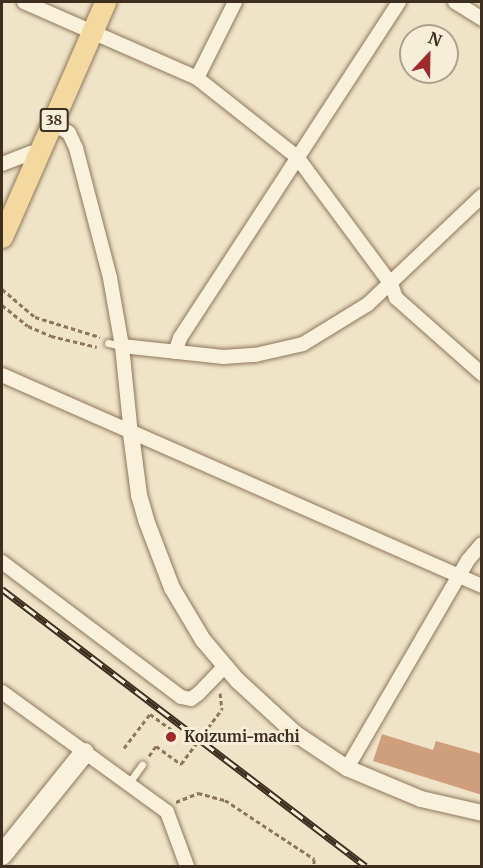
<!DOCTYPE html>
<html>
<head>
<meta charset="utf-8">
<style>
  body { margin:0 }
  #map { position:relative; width:483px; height:868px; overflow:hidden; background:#f0e4c8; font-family:Merriweather,serif }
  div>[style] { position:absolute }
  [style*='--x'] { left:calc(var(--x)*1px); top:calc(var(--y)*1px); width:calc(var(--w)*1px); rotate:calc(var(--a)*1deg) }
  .building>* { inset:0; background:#cf9f7d }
  .path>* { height:3px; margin-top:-1.5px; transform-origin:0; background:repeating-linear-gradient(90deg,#8d765c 0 4.5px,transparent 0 7.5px) }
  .roads { filter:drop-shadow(0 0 2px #8d765c) drop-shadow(0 0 2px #8d765c) }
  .service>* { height:7px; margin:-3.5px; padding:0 3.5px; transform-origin:3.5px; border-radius:3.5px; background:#faf1dc }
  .minor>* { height:14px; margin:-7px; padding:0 7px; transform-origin:7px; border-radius:7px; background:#faf1dc }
  .tertiary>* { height:16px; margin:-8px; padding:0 8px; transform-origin:8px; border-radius:8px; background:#faf1dc }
  .secondary>* { height:20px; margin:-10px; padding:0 10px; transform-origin:10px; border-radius:10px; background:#faf1dc }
  .primary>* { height:21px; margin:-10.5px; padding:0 10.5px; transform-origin:10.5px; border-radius:10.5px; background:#f3d9a0 }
  .rail>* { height:7px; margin-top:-3.5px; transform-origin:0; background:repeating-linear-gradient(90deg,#f7eed8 0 14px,#3d2e20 0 28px); box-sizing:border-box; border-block:2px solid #3d2e20 }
  .path-bridge>* { height:3px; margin-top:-1.5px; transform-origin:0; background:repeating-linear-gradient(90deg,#8d765c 0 4.5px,transparent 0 7.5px) }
  .dots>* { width:16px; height:16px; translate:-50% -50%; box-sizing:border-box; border:3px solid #f7eed8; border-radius:50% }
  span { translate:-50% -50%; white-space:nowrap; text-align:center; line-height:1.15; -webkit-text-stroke:6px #f7eed8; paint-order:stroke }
  .shield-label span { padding:2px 4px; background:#f7eed8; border:2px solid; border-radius:4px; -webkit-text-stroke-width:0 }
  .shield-label { font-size:14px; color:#3d2e20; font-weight:700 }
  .poi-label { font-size:15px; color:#3d2e20; font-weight:700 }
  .left { translate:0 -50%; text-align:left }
  .frame { position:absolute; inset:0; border:3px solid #3d2e20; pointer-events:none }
  .north { position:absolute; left:399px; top:24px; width:60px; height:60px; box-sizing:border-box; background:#f7eed8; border:2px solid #ada18e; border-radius:50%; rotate:22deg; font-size:16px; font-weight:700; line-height:24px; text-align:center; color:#3d2e20 }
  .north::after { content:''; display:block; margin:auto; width:21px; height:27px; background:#9e2a2b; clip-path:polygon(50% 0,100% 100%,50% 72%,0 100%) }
</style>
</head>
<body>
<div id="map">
  <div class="building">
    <div style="clip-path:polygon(382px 734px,433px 750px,436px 741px,482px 754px,482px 795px,373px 761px)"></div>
  </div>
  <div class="path">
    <div style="--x:2;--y:289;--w:43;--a:40.3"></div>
    <div style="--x:35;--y:317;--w:68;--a:17.1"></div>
    <div style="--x:2;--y:305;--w:33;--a:39"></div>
    <div style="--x:28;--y:326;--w:25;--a:23"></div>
    <div style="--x:51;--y:336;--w:47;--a:13.4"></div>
    <div style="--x:220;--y:693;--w:16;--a:83"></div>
    <div style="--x:124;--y:748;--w:43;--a:-52.6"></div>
    <div style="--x:150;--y:714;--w:26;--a:36"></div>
    <div style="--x:149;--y:756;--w:12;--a:-55"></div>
    <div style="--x:156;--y:746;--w:31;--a:36"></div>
    <div style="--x:176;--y:802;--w:24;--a:-22"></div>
    <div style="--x:198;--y:793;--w:28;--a:15"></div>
    <div style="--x:225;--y:800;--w:107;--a:33.5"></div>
    <div style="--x:314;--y:859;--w:7;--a:90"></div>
  </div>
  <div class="roads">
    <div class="service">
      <div style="--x:108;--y:343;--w:14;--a:12"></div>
      <div style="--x:128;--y:784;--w:24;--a:-54"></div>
    </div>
    <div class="minor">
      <div style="--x:24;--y:2;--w:189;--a:23.7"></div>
      <div style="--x:197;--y:78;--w:127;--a:38.3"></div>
      <div style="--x:297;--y:157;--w:158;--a:53.5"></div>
      <div style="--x:391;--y:284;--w:15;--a:70"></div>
      <div style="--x:396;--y:298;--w:115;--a:41.5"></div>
      <div style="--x:455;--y:2;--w:32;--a:32"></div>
      <div style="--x:197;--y:78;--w:85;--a:-63.4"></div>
      <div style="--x:53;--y:124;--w:18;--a:29"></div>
      <div style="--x:69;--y:133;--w:17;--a:65"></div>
      <div style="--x:76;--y:148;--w:134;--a:75.3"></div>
      <div style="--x:110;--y:278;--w:69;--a:80"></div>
      <div style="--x:122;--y:346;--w:88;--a:84.2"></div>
      <div style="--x:2;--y:164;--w:31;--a:-21"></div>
      <div style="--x:31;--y:153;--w:8;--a:14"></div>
      <div style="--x:122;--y:346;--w:102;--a:6.2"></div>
      <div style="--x:223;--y:357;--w:32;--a:-4"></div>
      <div style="--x:255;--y:355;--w:49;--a:-12.9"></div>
      <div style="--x:303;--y:344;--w:76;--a:-31.6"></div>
      <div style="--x:368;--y:304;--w:157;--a:-43.5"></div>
      <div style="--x:175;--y:352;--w:15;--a:-70"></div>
      <div style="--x:180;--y:338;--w:401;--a:-56.9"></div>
      <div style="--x:2;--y:375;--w:524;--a:23.73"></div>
      <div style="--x:2;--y:562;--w:224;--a:37"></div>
      <div style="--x:181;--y:697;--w:10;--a:11"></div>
      <div style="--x:191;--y:699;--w:9;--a:-36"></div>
      <div style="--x:198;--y:694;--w:39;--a:-46"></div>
      <div style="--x:2;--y:692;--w:204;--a:36"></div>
      <div style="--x:167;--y:812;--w:58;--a:69.7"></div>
      <div style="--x:347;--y:768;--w:241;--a:-59.8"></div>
      <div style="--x:468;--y:560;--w:21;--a:-49"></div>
    </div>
    <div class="tertiary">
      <div style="--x:131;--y:434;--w:62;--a:82.5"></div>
      <div style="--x:139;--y:495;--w:26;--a:74"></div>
      <div style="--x:146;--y:520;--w:73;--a:69.1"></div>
      <div style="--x:172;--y:588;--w:61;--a:59.2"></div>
      <div style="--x:203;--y:640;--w:52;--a:49.6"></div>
      <div style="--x:237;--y:680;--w:80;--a:42.5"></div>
      <div style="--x:296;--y:734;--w:61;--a:33.7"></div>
      <div style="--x:347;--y:768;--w:80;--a:22.7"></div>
      <div style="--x:421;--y:799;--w:63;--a:12.9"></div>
    </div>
    <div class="secondary">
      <div style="--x:2;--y:855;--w:131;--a:-51.2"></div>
    </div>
    <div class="primary">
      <div style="--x:2;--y:237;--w:257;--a:-66.3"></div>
    </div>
  </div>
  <div class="rail">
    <div style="--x:2;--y:589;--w:457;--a:37.3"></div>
  </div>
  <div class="path-bridge">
    <div style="--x:181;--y:764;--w:69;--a:-53.3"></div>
  </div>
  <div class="dots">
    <div style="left:171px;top:737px;background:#9e2a2b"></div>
  </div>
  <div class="shield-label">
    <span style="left:54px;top:120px">38</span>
  </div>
  <div class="poi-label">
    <span class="left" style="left:184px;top:737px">Koizumi-machi</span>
  </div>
  <div class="frame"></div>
  <div class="north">N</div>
</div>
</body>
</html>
